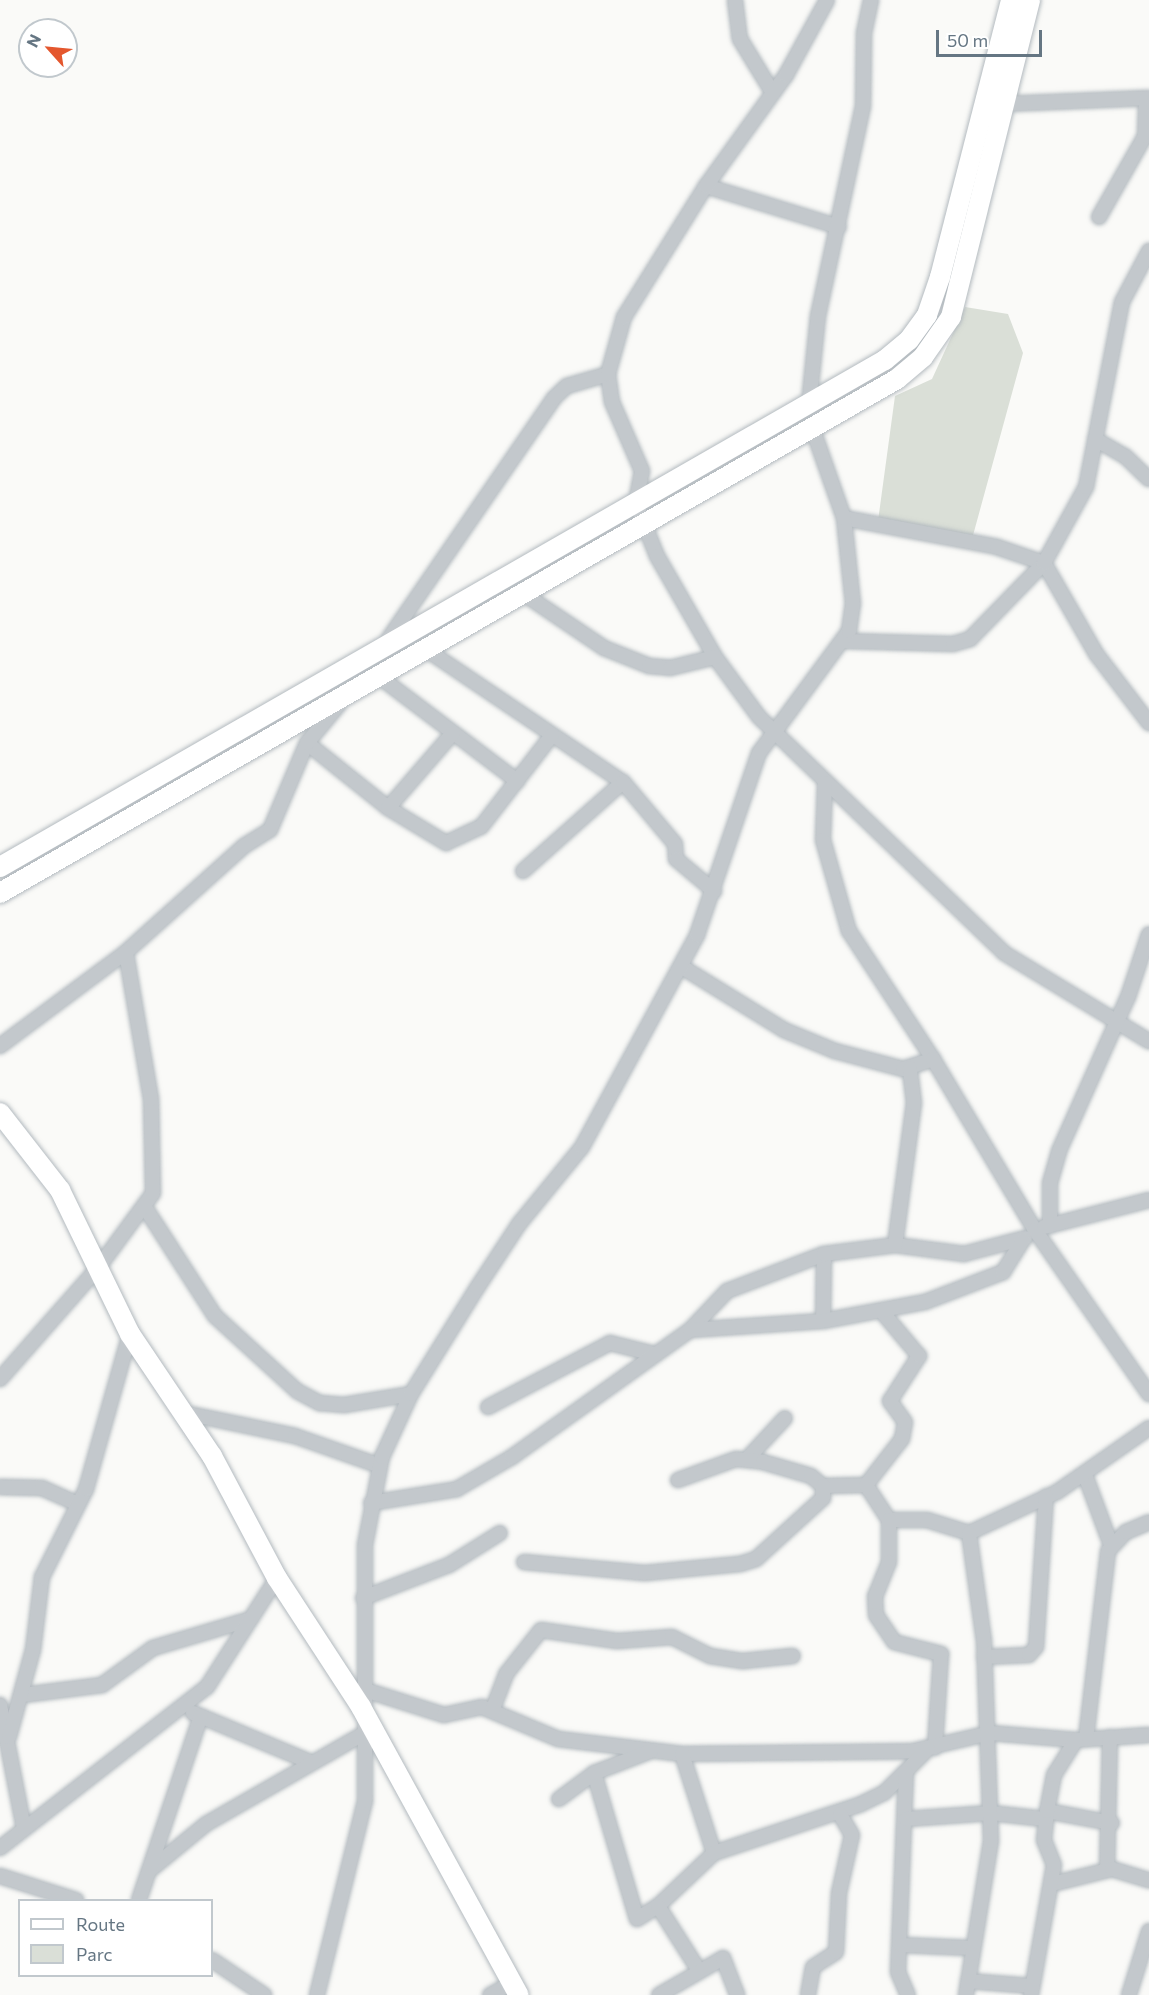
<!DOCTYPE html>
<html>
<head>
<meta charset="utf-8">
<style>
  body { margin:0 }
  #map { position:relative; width:1149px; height:1995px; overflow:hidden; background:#fafaf8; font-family:Commissioner,sans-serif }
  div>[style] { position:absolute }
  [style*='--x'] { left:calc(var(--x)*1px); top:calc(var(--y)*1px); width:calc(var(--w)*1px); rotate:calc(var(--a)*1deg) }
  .green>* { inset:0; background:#dadfd7 }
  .roads { filter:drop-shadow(0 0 2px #b3babf) drop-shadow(0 0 2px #b3babf) }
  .street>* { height:14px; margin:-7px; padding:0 7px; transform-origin:7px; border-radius:7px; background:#c3c8cc }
  .secondary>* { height:20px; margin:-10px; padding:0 10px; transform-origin:10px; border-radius:10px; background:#fff }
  span { translate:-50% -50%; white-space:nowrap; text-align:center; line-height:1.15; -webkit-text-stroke:6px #fff; paint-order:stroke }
  .legend { position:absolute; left:18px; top:1899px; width:195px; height:78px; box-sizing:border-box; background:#fff; border:2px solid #c1c8cd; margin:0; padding:8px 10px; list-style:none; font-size:18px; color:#657683 }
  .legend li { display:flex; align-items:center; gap:12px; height:30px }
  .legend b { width:30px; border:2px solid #c1c8cd }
  .north { position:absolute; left:18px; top:18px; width:60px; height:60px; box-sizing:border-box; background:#fff; border:2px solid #c1c8cd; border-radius:50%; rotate:297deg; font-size:16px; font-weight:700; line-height:24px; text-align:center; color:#657683 }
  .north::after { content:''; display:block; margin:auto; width:21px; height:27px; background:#e4572e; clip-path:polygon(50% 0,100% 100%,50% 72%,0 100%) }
  .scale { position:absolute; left:936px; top:30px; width:106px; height:27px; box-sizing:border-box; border:3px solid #657683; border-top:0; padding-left:8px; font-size:18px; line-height:21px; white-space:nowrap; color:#657683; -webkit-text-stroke:4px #fff; paint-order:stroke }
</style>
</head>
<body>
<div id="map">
  <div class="green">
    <div style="clip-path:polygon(965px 307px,1008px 314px,1023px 353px,972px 539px,878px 521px,895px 396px,932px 379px)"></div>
  </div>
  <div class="roads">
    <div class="street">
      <div style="--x:735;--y:0;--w:39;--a:83"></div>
      <div style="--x:740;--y:39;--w:63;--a:58.6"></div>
      <div style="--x:1004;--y:104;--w:145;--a:-2.4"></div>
      <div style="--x:706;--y:186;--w:139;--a:17.1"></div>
      <div style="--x:1099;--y:217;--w:93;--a:-60.4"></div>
      <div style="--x:1145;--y:136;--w:37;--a:-88"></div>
      <div style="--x:608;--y:374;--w:28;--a:82"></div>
      <div style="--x:612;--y:402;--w:75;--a:66.5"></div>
      <div style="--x:642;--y:471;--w:33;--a:101"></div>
      <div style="--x:636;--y:503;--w:57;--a:68.4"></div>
      <div style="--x:657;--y:556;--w:116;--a:60.1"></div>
      <div style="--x:715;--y:657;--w:74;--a:53.7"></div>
      <div style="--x:759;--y:717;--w:340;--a:43.9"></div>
      <div style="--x:1004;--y:953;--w:170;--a:31.3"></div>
      <div style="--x:809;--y:404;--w:88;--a:-84.2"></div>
      <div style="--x:818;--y:316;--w:215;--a:-77.9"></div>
      <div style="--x:863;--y:106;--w:73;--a:-89.2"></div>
      <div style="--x:864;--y:33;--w:34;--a:-78"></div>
      <div style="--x:1095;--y:439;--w:34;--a:30"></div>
      <div style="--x:1125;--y:456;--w:33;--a:44"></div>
      <div style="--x:844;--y:518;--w:156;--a:10.7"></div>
      <div style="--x:997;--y:547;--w:50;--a:18.8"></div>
      <div style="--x:1044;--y:563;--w:106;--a:60.1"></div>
      <div style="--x:1097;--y:655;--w:86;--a:52.6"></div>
      <div style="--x:521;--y:592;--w:100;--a:34"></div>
      <div style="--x:604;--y:648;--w:48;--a:21.8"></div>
      <div style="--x:649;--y:666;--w:21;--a:5"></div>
      <div style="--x:670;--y:668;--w:46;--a:-13.7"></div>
      <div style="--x:845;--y:641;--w:108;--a:1.6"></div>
      <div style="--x:953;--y:644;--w:18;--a:-16"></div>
      <div style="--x:970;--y:639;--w:106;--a:-45.8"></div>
      <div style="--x:1044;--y:563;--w:87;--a:-61.1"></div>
      <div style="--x:1086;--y:487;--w:188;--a:-79"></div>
      <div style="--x:1122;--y:302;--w:58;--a:-62.1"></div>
      <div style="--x:385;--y:644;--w:298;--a:-55.5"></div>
      <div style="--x:554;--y:398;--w:18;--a:-43"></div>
      <div style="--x:567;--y:386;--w:43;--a:-16.3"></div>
      <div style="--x:608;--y:374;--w:59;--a:-74.3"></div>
      <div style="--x:624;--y:317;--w:155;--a:-58"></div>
      <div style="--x:706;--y:186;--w:137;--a:-54.2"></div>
      <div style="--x:786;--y:75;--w:85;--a:-61.3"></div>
      <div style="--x:424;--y:648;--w:240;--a:34"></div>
      <div style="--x:377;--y:675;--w:176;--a:37.1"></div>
      <div style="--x:307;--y:743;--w:104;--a:38.7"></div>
      <div style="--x:388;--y:808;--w:68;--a:31.1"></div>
      <div style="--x:446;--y:843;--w:38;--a:-25"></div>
      <div style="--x:481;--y:827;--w:116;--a:-52.3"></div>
      <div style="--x:825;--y:783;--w:57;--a:92"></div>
      <div style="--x:823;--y:840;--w:95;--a:74.1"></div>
      <div style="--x:849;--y:931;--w:153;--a:56.7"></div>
      <div style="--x:388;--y:808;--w:99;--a:-49.1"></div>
      <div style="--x:523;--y:871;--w:134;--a:-41.7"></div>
      <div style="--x:623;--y:782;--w:81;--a:50"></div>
      <div style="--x:675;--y:844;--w:15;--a:86"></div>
      <div style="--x:676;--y:859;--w:50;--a:40.1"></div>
      <div style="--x:682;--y:967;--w:120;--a:31.7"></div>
      <div style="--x:784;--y:1030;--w:55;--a:22.4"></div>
      <div style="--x:835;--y:1051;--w:70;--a:14.8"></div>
      <div style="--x:903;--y:1069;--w:32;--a:-18"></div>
      <div style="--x:933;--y:1059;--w:199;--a:59.2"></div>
      <div style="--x:1035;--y:1230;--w:200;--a:55.2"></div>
      <div style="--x:0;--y:1046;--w:157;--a:-36.7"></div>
      <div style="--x:126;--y:952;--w:159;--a:-41.9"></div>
      <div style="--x:244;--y:846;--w:31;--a:-32"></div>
      <div style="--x:270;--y:830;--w:95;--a:-67"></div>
      <div style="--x:307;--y:743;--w:53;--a:-50.3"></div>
      <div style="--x:146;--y:1209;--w:127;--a:57.2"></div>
      <div style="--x:215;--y:1316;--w:111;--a:42.4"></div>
      <div style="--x:297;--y:1391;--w:26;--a:28"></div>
      <div style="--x:320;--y:1403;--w:24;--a:5"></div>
      <div style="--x:344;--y:1405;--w:68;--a:-9.3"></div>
      <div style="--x:1050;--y:1226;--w:43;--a:-90"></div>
      <div style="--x:1050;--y:1183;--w:33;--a:-74"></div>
      <div style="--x:1059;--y:1151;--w:169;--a:-65.9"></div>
      <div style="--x:1128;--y:997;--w:66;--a:-71.6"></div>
      <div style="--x:1044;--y:1227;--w:108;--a:-14.4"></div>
      <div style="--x:895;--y:1245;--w:70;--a:7.4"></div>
      <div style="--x:964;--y:1254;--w:63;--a:-14.7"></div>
      <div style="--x:823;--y:1321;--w:67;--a:-89.1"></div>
      <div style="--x:690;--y:1330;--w:54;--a:-46.5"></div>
      <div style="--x:727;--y:1291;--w:104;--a:-20.9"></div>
      <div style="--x:824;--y:1254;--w:72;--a:-7.2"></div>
      <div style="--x:895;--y:1245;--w:143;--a:-82.4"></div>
      <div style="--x:914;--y:1103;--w:35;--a:-97"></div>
      <div style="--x:0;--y:1379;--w:148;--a:-48.6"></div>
      <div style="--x:98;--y:1268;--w:93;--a:-53.7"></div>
      <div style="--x:153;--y:1193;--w:94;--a:-91.2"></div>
      <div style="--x:151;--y:1099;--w:149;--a:-99.7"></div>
      <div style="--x:488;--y:1407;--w:138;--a:-27.7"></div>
      <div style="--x:610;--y:1343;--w:45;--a:14"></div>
      <div style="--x:185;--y:1413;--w:112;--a:11.8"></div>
      <div style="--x:295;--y:1436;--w:90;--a:19.4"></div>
      <div style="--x:746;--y:1460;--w:57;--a:-47.1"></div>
      <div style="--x:1085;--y:1475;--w:75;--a:69.6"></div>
      <div style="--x:678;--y:1480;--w:62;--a:-19.9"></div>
      <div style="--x:736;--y:1459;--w:27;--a:6"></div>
      <div style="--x:763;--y:1462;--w:50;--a:16.3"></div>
      <div style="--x:811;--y:1476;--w:16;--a:40"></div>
      <div style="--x:823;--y:1486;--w:43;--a:-1.3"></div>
      <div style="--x:866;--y:1485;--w:42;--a:56.7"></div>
      <div style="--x:889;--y:1520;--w:38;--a:0"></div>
      <div style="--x:927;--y:1520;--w:44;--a:17.2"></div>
      <div style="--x:969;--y:1533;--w:97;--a:-25"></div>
      <div style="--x:1057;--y:1492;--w:112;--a:-34.8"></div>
      <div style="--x:866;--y:1485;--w:58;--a:-52"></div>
      <div style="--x:902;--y:1439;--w:17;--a:-80"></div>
      <div style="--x:905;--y:1422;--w:26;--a:-126"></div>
      <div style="--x:890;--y:1401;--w:54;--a:-57.2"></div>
      <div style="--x:919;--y:1356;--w:56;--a:-129.9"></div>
      <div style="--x:0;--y:1487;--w:42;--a:1.4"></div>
      <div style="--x:42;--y:1488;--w:39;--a:24"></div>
      <div style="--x:371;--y:1503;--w:87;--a:-9.2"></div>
      <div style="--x:457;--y:1489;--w:64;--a:-30.2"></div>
      <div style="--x:512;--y:1457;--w:219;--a:-35.5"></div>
      <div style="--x:690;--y:1330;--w:133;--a:-3.9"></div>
      <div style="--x:823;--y:1321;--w:104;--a:-10.6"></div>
      <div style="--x:925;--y:1302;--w:84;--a:-21"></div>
      <div style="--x:1003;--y:1272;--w:38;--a:-58"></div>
      <div style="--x:889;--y:1520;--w:42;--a:90"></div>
      <div style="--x:889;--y:1562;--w:37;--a:112"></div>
      <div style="--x:875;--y:1596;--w:19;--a:87"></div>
      <div style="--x:876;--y:1615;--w:32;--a:56"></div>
      <div style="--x:894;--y:1642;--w:49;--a:14.3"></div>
      <div style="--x:941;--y:1654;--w:94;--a:93.7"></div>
      <div style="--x:524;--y:1562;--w:121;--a:5.2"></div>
      <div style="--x:645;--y:1573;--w:95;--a:-5.4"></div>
      <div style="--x:740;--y:1564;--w:17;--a:-17"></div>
      <div style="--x:756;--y:1559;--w:91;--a:-42.3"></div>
      <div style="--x:823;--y:1498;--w:12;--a:-90"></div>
      <div style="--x:363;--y:1598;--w:92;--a:-21"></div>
      <div style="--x:449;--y:1565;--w:60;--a:-32.1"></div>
      <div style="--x:984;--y:1657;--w:45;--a:-2.5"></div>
      <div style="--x:1029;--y:1655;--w:11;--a:-49"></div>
      <div style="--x:1036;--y:1647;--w:151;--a:-86.2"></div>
      <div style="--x:362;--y:1689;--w:86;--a:17.6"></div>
      <div style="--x:444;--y:1715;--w:39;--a:-12"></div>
      <div style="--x:482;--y:1707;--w:82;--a:22.8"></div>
      <div style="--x:558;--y:1739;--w:125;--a:6.9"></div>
      <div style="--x:682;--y:1754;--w:231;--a:-0.7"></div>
      <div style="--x:913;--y:1751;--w:79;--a:-13.2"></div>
      <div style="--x:990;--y:1733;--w:86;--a:4.7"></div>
      <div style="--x:1076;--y:1740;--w:73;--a:-3.9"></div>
      <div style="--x:23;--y:1695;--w:80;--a:-7.2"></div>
      <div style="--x:102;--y:1685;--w:63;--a:-36"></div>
      <div style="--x:153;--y:1648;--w:102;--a:-16.5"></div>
      <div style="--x:0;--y:1705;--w:125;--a:79"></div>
      <div style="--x:492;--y:1711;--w:40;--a:-69"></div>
      <div style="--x:506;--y:1674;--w:56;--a:-51.5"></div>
      <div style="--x:541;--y:1630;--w:77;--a:8.2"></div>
      <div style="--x:617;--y:1641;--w:55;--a:-4.2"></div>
      <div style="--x:672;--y:1637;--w:42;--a:26.6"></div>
      <div style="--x:710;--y:1656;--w:33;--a:9"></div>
      <div style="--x:743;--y:1661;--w:50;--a:-5.7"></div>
      <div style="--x:193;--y:1713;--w:127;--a:22.7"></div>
      <div style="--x:9;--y:1737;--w:90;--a:-74.6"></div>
      <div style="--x:33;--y:1650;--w:74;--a:-83"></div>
      <div style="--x:42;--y:1577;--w:98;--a:-63.4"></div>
      <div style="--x:86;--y:1489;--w:161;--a:-74.2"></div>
      <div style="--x:1086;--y:1739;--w:189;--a:-83.3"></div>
      <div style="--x:1108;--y:1551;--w:26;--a:-47"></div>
      <div style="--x:1126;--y:1532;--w:25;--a:-23"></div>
      <div style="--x:682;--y:1754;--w:104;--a:72.1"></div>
      <div style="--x:594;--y:1773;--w:152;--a:73.6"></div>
      <div style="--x:637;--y:1919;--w:25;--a:-32"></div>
      <div style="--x:658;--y:1906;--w:77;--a:-43.4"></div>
      <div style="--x:714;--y:1853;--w:155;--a:-18.4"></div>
      <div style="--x:861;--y:1804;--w:25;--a:-26"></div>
      <div style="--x:884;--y:1793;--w:62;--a:-45"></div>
      <div style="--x:906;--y:1773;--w:199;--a:92.3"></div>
      <div style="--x:898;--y:1972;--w:25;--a:67"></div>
      <div style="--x:559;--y:1799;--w:44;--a:-36.6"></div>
      <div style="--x:594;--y:1773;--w:61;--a:-21.1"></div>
      <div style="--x:1047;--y:1811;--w:66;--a:10.5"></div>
      <div style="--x:906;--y:1819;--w:85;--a:-4"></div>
      <div style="--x:991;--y:1813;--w:54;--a:6.3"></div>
      <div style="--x:0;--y:1848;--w:262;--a:-37.9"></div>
      <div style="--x:207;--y:1687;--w:130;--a:-57.3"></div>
      <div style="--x:150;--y:1870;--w:72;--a:-39.4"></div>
      <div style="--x:206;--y:1824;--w:181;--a:-29.8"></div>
      <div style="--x:1107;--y:1870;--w:133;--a:-88.7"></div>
      <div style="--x:0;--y:1876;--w:80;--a:17.5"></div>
      <div style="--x:1052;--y:1884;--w:62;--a:-14"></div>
      <div style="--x:1112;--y:1869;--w:39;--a:17"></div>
      <div style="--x:139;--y:1900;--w:194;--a:-71.4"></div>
      <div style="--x:658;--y:1906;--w:75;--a:57.6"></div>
      <div style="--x:901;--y:1945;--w:70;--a:2.5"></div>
      <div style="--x:212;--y:1960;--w:63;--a:33.9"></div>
      <div style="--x:968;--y:1981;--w:63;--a:4.5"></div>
      <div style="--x:317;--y:1995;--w:200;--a:-76.1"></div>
      <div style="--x:365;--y:1801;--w:256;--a:-90"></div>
      <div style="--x:365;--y:1545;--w:90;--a:-79.1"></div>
      <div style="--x:382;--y:1457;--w:69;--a:-65.3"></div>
      <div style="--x:411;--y:1394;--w:125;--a:-58.1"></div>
      <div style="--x:477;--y:1288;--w:77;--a:-56.7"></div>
      <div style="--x:519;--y:1224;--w:99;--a:-50.7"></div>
      <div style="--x:582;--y:1147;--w:241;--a:-61.5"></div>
      <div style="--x:697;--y:935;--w:192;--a:-71.2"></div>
      <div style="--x:759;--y:753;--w:152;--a:-53.6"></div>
      <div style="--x:849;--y:631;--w:27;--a:-82"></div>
      <div style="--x:853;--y:604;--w:86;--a:-96"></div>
      <div style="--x:844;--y:518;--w:96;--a:-109.4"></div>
      <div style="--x:490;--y:1995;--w:26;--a:-29"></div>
      <div style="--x:659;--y:1995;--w:74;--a:-30"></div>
      <div style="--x:723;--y:1958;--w:40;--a:69"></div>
      <div style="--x:808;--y:1995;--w:28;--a:-80"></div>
      <div style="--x:813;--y:1967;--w:27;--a:-33"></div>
      <div style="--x:836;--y:1952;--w:59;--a:-87.1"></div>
      <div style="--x:839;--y:1893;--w:59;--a:-77.4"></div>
      <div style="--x:852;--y:1835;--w:24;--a:-120"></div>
      <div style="--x:966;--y:1995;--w:156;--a:-80.8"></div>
      <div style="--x:991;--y:1841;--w:200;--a:-92"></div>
      <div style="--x:984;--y:1641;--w:109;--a:-97.9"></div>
      <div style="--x:1031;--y:1995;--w:132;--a:-80"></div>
      <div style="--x:1054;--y:1865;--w:27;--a:-112"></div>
      <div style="--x:1044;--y:1840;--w:29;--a:-84"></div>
      <div style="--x:1047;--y:1811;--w:37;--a:-79"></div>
      <div style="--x:1054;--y:1775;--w:41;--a:-57.8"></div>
      <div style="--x:1129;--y:1995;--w:67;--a:-72.6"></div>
    </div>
    <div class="secondary">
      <div style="--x:0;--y:867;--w:1020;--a:-29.81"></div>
      <div style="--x:885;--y:360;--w:31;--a:-40"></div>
      <div style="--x:909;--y:340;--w:31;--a:-54"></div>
      <div style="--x:927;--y:315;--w:40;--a:-71.1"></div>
      <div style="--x:940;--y:277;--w:286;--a:-75.6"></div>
      <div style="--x:0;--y:893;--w:1034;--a:-29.81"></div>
      <div style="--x:897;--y:379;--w:34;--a:-40"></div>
      <div style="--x:923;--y:357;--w:49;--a:-55"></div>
      <div style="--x:951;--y:317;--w:327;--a:-76"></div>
      <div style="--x:0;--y:1113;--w:98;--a:52.1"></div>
      <div style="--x:60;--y:1190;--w:160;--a:64.1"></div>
      <div style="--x:130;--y:1334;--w:147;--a:56.1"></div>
      <div style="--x:212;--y:1456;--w:138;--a:62"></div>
      <div style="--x:277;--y:1578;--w:154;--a:56.9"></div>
      <div style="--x:361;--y:1707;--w:328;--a:61.3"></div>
    </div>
  </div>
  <ul class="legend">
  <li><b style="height:8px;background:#fff"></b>Route</li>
  <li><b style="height:16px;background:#dadfd7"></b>Parc</li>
  </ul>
  <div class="north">N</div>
  <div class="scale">50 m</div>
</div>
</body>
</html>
